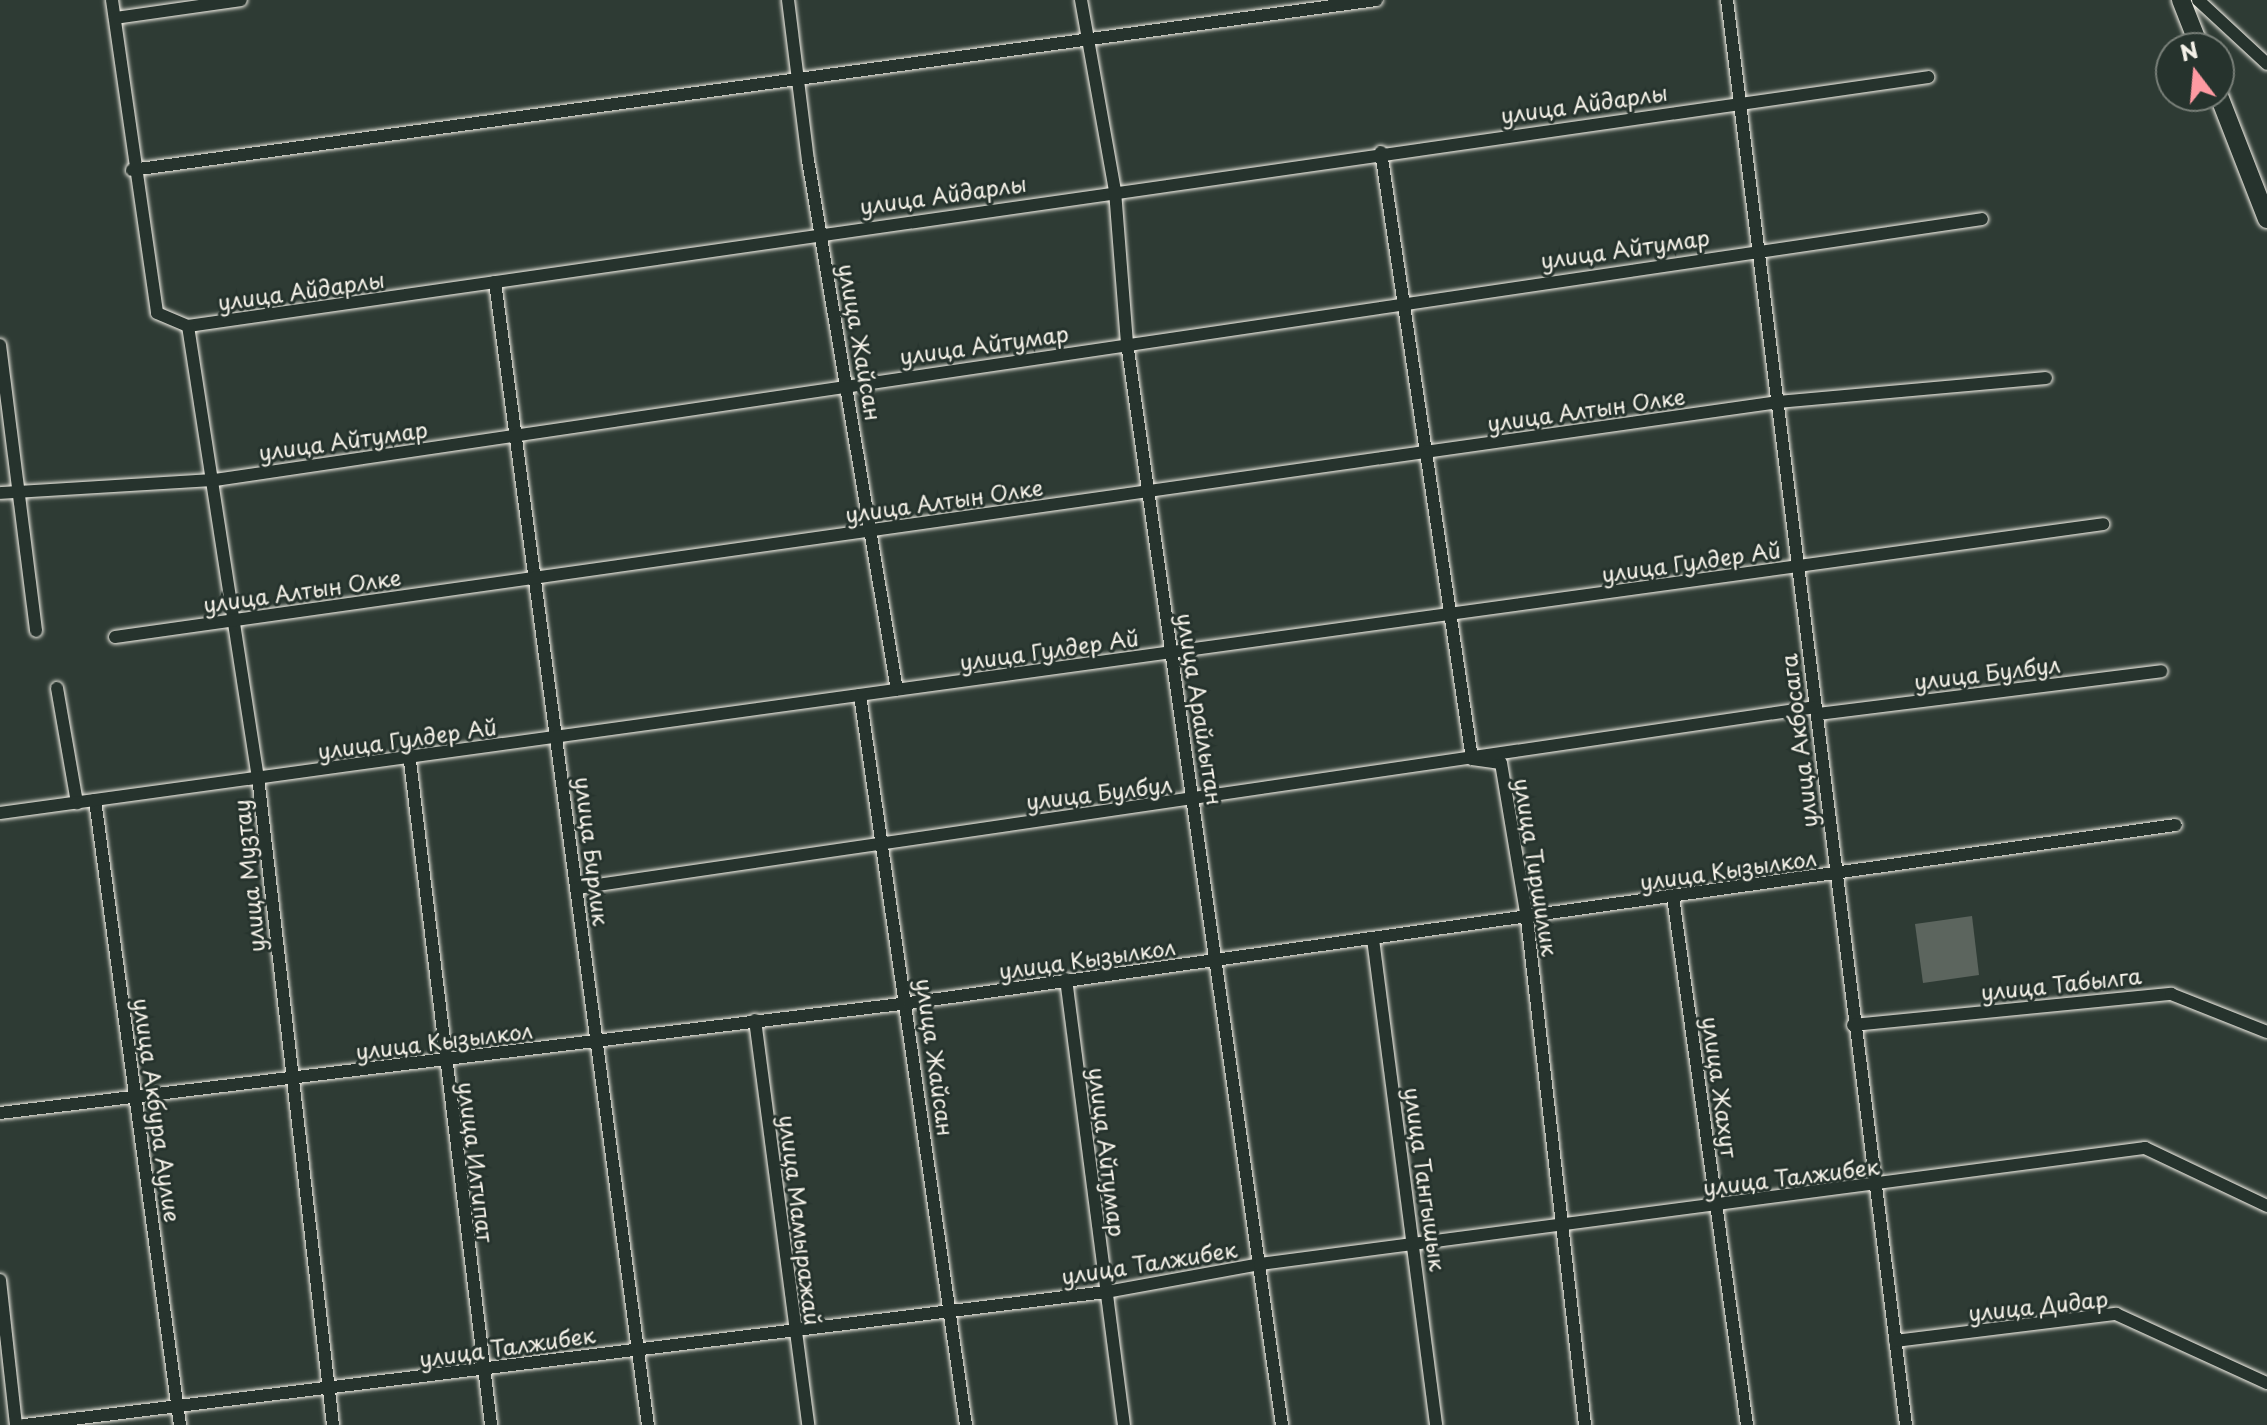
<!DOCTYPE html>
<html>
<head>
<meta charset="utf-8">
<style>
  body { margin:0 }
  #map { position:relative; width:2267px; height:1425px; overflow:hidden; background:#2e3b34; font-family:"Playpen Sans",sans-serif }
  div>[style] { position:absolute }
  [style*='--x'] { left:calc(var(--x)*1px); top:calc(var(--y)*1px); width:calc(var(--w)*1px); rotate:calc(var(--a)*1deg) }
  .building>* { inset:0; background:#5c655e }
  .roads { filter:drop-shadow(0 0 2px #f4f1e8) drop-shadow(0 0 2px #f4f1e8) }
  .street>* { height:12px; margin:-6px; padding:0 6px; transform-origin:6px; border-radius:6px; background:#26332d }
  .secondary>* { height:18px; margin:-9px; padding:0 9px; transform-origin:9px; border-radius:9px; background:#26332d }
  span { translate:-50% -50%; white-space:nowrap; text-align:center; line-height:1.15; -webkit-text-stroke:6px #26332d; paint-order:stroke }
  .street-label { font-size:22px; color:#f4f1e8 }
  .north { position:absolute; left:2155px; top:32px; width:80px; height:80px; box-sizing:border-box; background:#26332d; border:2px solid #787f78; border-radius:50%; rotate:344deg; font-size:22px; font-weight:700; line-height:32px; text-align:center; color:#f4f1e8 }
  .north::after { content:''; display:block; margin:auto; width:28px; height:36px; background:#ff9aa2; clip-path:polygon(50% 0,100% 100%,50% 72%,0 100%) }
</style>
</head>
<body>
<div id="map">
  <div class="building">
    <div style="clip-path:polygon(1972px 916px,1979px 975px,1923px 983px,1915px 924px)"></div>
  </div>
  <div class="roads">
    <div class="street">
      <div style="--x:112;--y:0;--w:316;--a:81.8"></div>
      <div style="--x:157;--y:313;--w:34;--a:23"></div>
      <div style="--x:188;--y:326;--w:1758;--a:-8.14"></div>
      <div style="--x:788;--y:0;--w:161;--a:82.9"></div>
      <div style="--x:808;--y:160;--w:537;--a:80.47"></div>
      <div style="--x:1081;--y:0;--w:194;--a:79.9"></div>
      <div style="--x:1115;--y:191;--w:152;--a:85.5"></div>
      <div style="--x:1127;--y:343;--w:1093;--a:81.85"></div>
      <div style="--x:1727;--y:0;--w:1436;--a:82.84"></div>
      <div style="--x:2198;--y:0;--w:94;--a:42.8"></div>
      <div style="--x:115;--y:18;--w:127;--a:-8.1"></div>
      <div style="--x:1381;--y:152;--w:614;--a:81.47"></div>
      <div style="--x:1472;--y:759;--w:29;--a:8"></div>
      <div style="--x:1501;--y:763;--w:158;--a:80.5"></div>
      <div style="--x:1527;--y:919;--w:509;--a:83.46"></div>
      <div style="--x:132;--y:170;--w:1256;--a:-7.78"></div>
      <div style="--x:495;--y:282;--w:1153;--a:82.38"></div>
      <div style="--x:188;--y:326;--w:456;--a:81.2"></div>
      <div style="--x:258;--y:777;--w:652;--a:83.4"></div>
      <div style="--x:0;--y:345;--w:288;--a:82.8"></div>
      <div style="--x:0;--y:493;--w:215;--a:-3.5"></div>
      <div style="--x:215;--y:480;--w:1786;--a:-8.4"></div>
      <div style="--x:115;--y:637;--w:1680;--a:-8.04"></div>
      <div style="--x:1778;--y:402;--w:269;--a:-5.1"></div>
      <div style="--x:57;--y:688;--w:117;--a:80.1"></div>
      <div style="--x:860;--y:695;--w:738;--a:81.74"></div>
      <div style="--x:1818;--y:714;--w:346;--a:-7.1"></div>
      <div style="--x:410;--y:761;--w:669;--a:83.04"></div>
      <div style="--x:95;--y:800;--w:631;--a:82.26"></div>
      <div style="--x:0;--y:813;--w:2123;--a:-7.82"></div>
      <div style="--x:577;--y:888;--w:1252;--a:-8.31"></div>
      <div style="--x:1673;--y:897;--w:533;--a:82.02"></div>
      <div style="--x:1373;--y:939;--w:490;--a:82.6"></div>
      <div style="--x:1066;--y:979;--w:450;--a:82.6"></div>
      <div style="--x:755;--y:1020;--w:408;--a:82.5"></div>
      <div style="--x:1853;--y:1025;--w:320;--a:-5.6"></div>
      <div style="--x:2171;--y:994;--w:103;--a:21.6"></div>
      <div style="--x:0;--y:1113;--w:916;--a:-6.9"></div>
      <div style="--x:909;--y:1003;--w:1279;--a:-8"></div>
      <div style="--x:0;--y:1280;--w:146;--a:83.7"></div>
      <div style="--x:1895;--y:1341;--w:223;--a:-7"></div>
      <div style="--x:2116;--y:1314;--w:166;--a:24.6"></div>
      <div style="--x:24;--y:1425;--w:1090;--a:-7.01"></div>
      <div style="--x:1106;--y:1292;--w:157;--a:-10.3"></div>
      <div style="--x:1260;--y:1264;--w:893;--a:-7.47"></div>
      <div style="--x:2145;--y:1148;--w:135;--a:25.4"></div>
    </div>
    <div class="secondary">
      <div style="--x:2181;--y:0;--w:52;--a:68.4"></div>
      <div style="--x:2219;--y:96;--w:132;--a:68.7"></div>
    </div>
  </div>
  <div class="street-label">
    <span style="left:1584px;top:103px;rotate:-8deg">улица Айдарлы</span>
    <span style="left:943px;top:194px;rotate:-8deg">улица Айдарлы</span>
    <span style="left:1625px;top:248px;rotate:-8deg">улица Айтумар</span>
    <span style="left:301px;top:290px;rotate:-8deg">улица Айдарлы</span>
    <span style="left:861px;top:342px;rotate:80deg">улица Жайсан</span>
    <span style="left:984px;top:344px;rotate:-8deg">улица Айтумар</span>
    <span style="left:1586px;top:409px;rotate:-8deg">улица Алтын Олке</span>
    <span style="left:343px;top:440px;rotate:-8deg">улица Айтумар</span>
    <span style="left:944px;top:500px;rotate:-8deg">улица Алтын Олке</span>
    <span style="left:1691px;top:561px;rotate:-8deg">улица Гулдер Ай</span>
    <span style="left:302px;top:590px;rotate:-8deg">улица Алтын Олке</span>
    <span style="left:1049px;top:649px;rotate:-8deg">улица Гулдер Ай</span>
    <span style="left:1987px;top:672px;rotate:-7deg">улица Булбул</span>
    <span style="left:1201px;top:709px;rotate:81deg">улица Арайлытан</span>
    <span style="left:407px;top:738px;rotate:-8deg">улица Гулдер Ай</span>
    <span style="left:1798px;top:741px;rotate:-97deg">улица Акбосага</span>
    <span style="left:1099px;top:792px;rotate:-7deg">улица Булбул</span>
    <span style="left:593px;top:851px;rotate:83deg">улица Бирлик</span>
    <span style="left:1537px;top:867px;rotate:81deg">улица Тиршилик</span>
    <span style="left:1728px;top:869px;rotate:-8deg">улица Кызылкол</span>
    <span style="left:248px;top:876px;rotate:-96deg">улица Музтау</span>
    <span style="left:1087px;top:958px;rotate:-8deg">улица Кызылкол</span>
    <span style="left:2061px;top:983px;rotate:-6deg">улица Табылга</span>
    <span style="left:444px;top:1040px;rotate:-7deg">улица Кызылкол</span>
    <span style="left:936px;top:1057px;rotate:82deg">улица Жайсан</span>
    <span style="left:1721px;top:1087px;rotate:82deg">улица Жахут</span>
    <span style="left:158px;top:1110px;rotate:82deg">улица Акбура Аулие</span>
    <span style="left:1108px;top:1152px;rotate:83deg">улица Айтумар</span>
    <span style="left:477px;top:1162px;rotate:83deg">улица Илтипат</span>
    <span style="left:1791px;top:1176px;rotate:-7deg">улица Талжибек</span>
    <span style="left:1426px;top:1179px;rotate:82deg">улица Тангышык</span>
    <span style="left:801px;top:1220px;rotate:83deg">улица Мамыражай</span>
    <span style="left:1149px;top:1262px;rotate:-9deg">улица Талжибек</span>
    <span style="left:2038px;top:1305px;rotate:-6deg">улица Дидар</span>
    <span style="left:507px;top:1346px;rotate:-8deg">улица Талжибек</span>
  </div>
  <div class="north">N</div>
</div>
</body>
</html>
